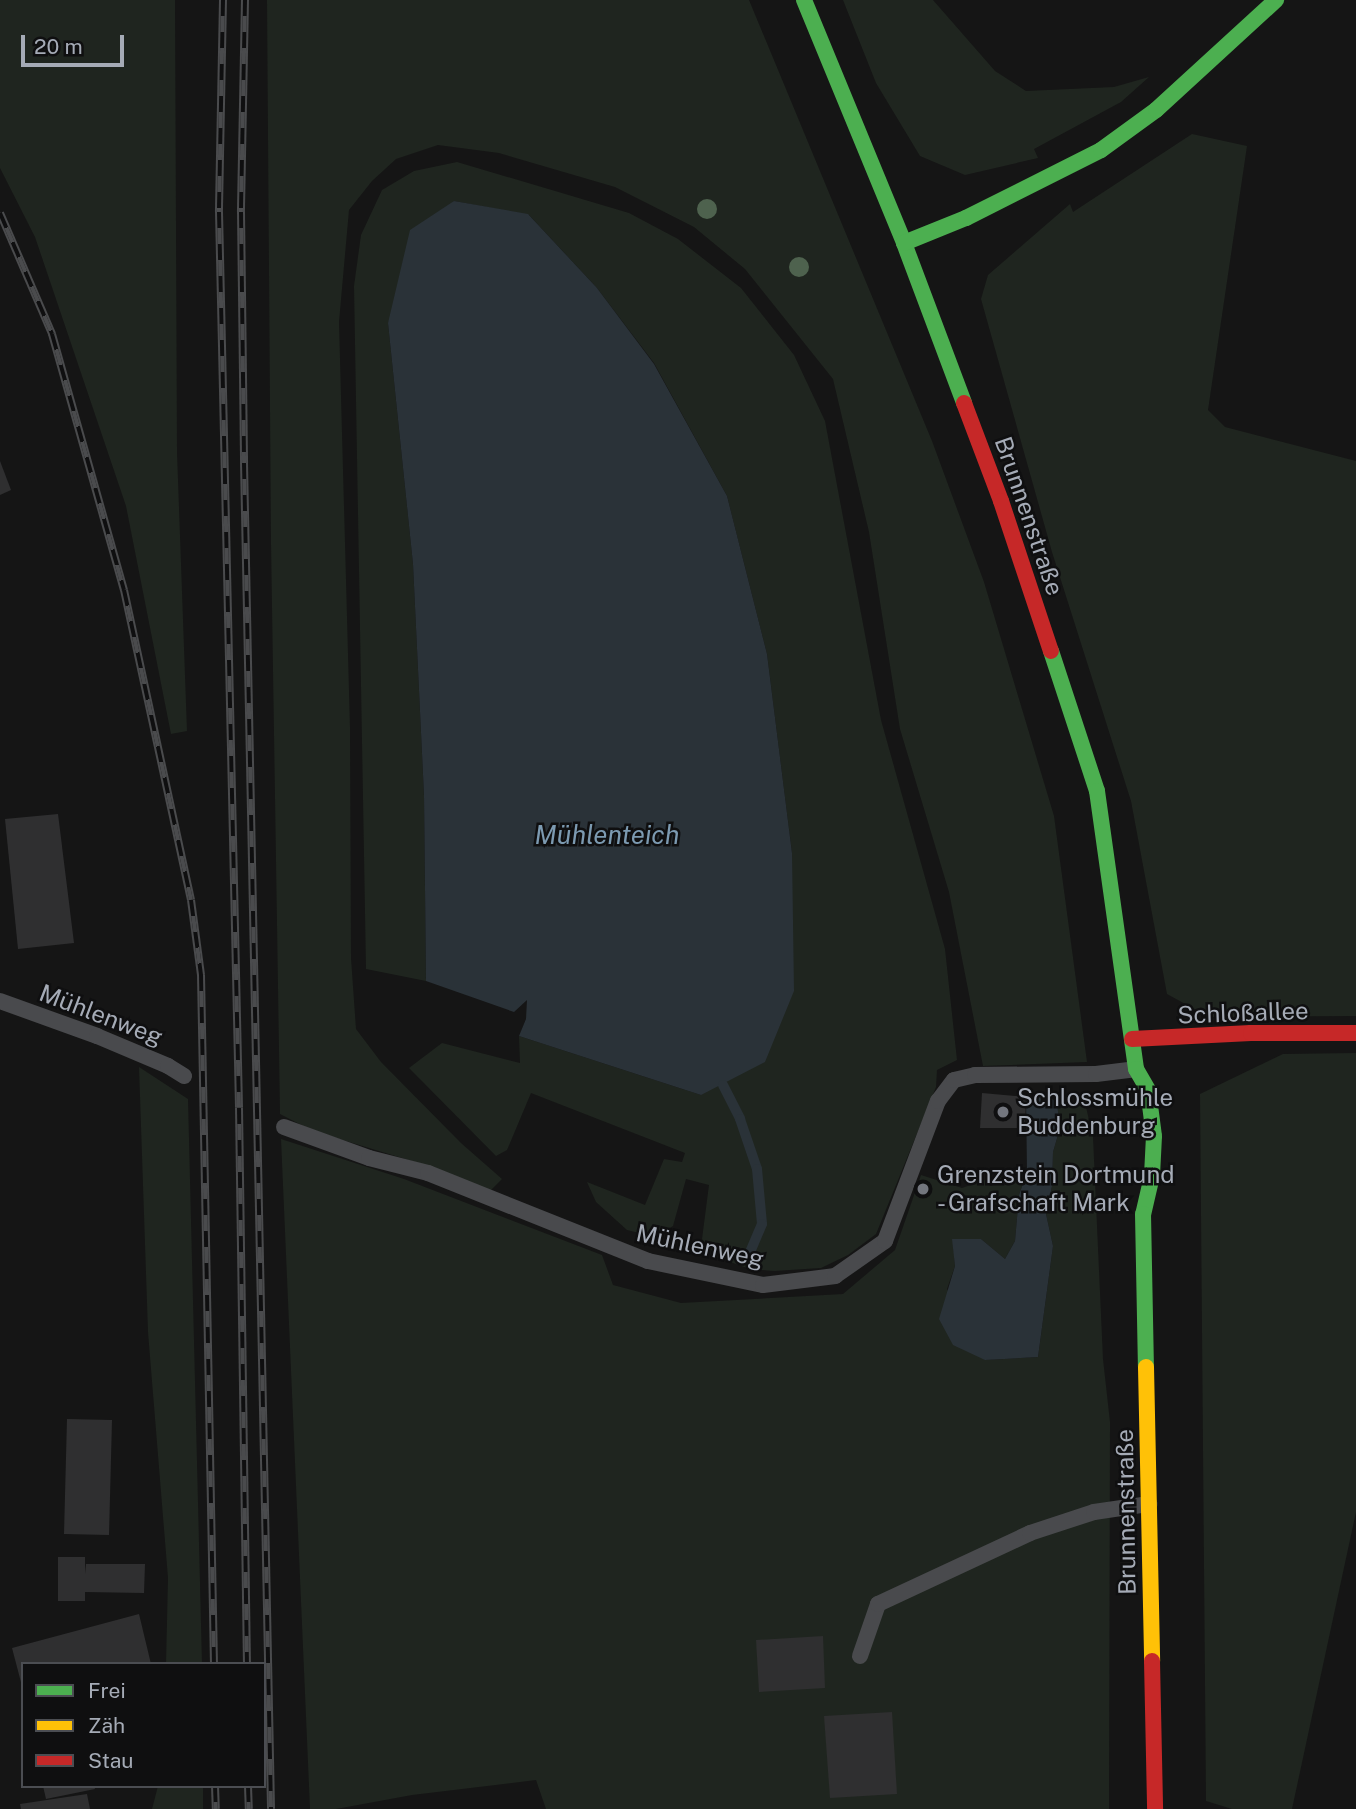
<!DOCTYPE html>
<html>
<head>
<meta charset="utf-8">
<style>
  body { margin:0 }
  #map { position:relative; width:1356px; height:1809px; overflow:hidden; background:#151515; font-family:"Public Sans",sans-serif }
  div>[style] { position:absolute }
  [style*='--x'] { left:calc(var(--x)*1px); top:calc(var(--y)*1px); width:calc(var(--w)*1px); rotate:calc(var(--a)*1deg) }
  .green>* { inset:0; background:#1f251f }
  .water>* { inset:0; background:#2a3238 }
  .stream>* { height:10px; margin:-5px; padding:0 5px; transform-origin:5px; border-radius:5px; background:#2a3238 }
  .building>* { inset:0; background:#2f2f30 }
  .lane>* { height:16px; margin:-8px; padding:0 8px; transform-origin:8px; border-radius:8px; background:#494a4d }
  .fast>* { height:16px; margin:-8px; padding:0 8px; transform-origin:8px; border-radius:8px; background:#4caf50 }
  .slow>* { height:16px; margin:-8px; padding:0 8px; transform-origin:8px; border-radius:8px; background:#ffc107 }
  .jam>* { height:16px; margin:-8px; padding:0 8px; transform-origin:8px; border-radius:8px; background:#c62828 }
  .rail>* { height:8px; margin-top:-4px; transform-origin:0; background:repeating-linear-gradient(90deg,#0f0f10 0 16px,#4a4b4d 0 32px); box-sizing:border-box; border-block:2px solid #4a4b4d }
  .trees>* { width:20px; height:20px; margin:-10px; border-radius:50%; background:#4e624e }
  .dots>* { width:19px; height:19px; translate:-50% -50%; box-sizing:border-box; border:4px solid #0f0f10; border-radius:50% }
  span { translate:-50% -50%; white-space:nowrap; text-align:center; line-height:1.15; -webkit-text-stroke:5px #0f0f10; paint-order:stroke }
  .street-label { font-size:24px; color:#a5abb6 }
  .poi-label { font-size:24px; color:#a5abb6 }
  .left { translate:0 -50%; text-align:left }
  .water-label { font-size:26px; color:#7c9ab1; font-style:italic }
  .legend { position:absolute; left:21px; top:1662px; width:245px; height:126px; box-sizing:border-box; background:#0f0f10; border:2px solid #4b4d52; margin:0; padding:9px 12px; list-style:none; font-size:21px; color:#a5abb6 }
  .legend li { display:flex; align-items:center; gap:14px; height:35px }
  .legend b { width:35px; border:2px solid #4b4d52 }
  .scale { position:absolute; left:21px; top:35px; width:103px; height:32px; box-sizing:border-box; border:4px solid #a5abb6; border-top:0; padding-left:9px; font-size:21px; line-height:24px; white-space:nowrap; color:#a5abb6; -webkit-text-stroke:5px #0f0f10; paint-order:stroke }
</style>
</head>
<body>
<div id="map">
  <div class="green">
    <div style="clip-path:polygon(0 0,175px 0,177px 452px,187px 731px,171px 734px,126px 506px,35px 237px,0 168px)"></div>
    <div style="clip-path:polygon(267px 0,749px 0,932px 441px,984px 582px,1054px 816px,1087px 1062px,983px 1066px,949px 892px,900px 729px,869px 532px,833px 379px,745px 269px,694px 227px,615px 187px,499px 153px,438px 145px,396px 159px,372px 181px,349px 210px,339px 322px,350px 727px,351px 958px,356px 1029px,381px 1062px,461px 1143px,502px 1179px,489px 1192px,435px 1168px,313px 1131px,280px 1114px,271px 543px)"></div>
    <div style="clip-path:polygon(843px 0,933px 0,995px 71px,1026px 91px,1114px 87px,1149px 77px,1121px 102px,1034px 149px,1038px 158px,965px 175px,920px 156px,876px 83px)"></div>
    <div style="clip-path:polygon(1192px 134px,1247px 146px,1208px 410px,1225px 427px,1356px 461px,1356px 1016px,1209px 1017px,1167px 994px,1131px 801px,1052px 552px,981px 299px,988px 275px,1070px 204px,1073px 212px)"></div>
    <div style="clip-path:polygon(457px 162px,629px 213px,678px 239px,741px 288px,794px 355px,825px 421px,881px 720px,945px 949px,957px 1060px,937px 1070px,936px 1087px,876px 1234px,848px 1255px,821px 1268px,774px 1271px,750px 1269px,716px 1257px,702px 1239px,709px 1185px,686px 1179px,673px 1226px,656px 1237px,627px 1230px,596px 1202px,587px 1182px,645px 1205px,664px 1159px,682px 1162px,685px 1153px,531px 1093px,507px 1150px,496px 1156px,409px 1068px,442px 1043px,520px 1063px,519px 1036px,701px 1095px,792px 853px,767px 654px,727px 496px,654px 363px,597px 288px,529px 215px,454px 201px,388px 323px,413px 564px,424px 795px,426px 981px,366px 969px,354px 286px,361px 235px,382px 190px,414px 171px)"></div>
    <div style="clip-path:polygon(1356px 1053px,1356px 1512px,1292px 1809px,1232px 1809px,1206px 1801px,1200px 1094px,1283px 1054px)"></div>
    <div style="clip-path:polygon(139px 1067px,188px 1099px,202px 1664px,166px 1664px,168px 1578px,148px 1332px)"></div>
    <div style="clip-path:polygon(1057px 1103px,1085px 1103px,1093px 1137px,1103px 1359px,1110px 1422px,1109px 1809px,546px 1809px,536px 1780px,412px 1795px,336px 1809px,310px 1809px,281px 1139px,404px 1179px,602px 1255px,613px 1285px,681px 1303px,843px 1294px,895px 1250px,921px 1175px,962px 1188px,1013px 1170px,1027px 1172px,1019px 1195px,1015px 1241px,1005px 1259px,981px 1239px,953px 1239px,955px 1266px,947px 1289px,985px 1360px,1038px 1357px,1053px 1246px,1046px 1214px,1052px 1186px,1053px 1152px,1060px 1128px)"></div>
    <div style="clip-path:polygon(158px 1786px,203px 1786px,203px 1809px,152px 1809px)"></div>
  </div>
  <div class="water">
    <div style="clip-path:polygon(454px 201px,528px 214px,597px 288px,654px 364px,727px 496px,767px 654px,792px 853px,794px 991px,765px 1062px,701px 1095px,519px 1036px,526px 1019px,527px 1000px,514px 1012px,426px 981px,424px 795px,413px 564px,388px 323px,410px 230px)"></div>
    <div style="clip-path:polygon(1048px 1095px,1057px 1103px,1060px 1128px,1053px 1152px,1052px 1186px,1046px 1214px,1053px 1246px,1038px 1357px,985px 1360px,953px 1345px,939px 1319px,955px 1266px,952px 1239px,981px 1239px,1005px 1259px,1015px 1241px,1019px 1195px,1027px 1172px,1026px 1097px)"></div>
  </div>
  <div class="stream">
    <div style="--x:723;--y:1085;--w:38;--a:63"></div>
    <div style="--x:740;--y:1119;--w:53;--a:71.2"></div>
    <div style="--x:757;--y:1169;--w:55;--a:84.8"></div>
    <div style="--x:762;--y:1224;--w:34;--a:113"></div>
  </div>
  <div class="building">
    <div style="clip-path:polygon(0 461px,11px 490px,0 495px)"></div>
    <div style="clip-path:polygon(58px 814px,74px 943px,18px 949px,5px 819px)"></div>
    <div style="clip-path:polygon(982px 1093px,1026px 1097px,1025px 1128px,980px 1128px)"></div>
    <div style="clip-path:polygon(67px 1419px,112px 1420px,109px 1535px,64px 1534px)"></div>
    <div style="clip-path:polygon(58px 1557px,85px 1557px,85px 1574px,86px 1564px,145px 1564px,144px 1593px,85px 1592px,85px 1601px,58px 1601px)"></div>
    <div style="clip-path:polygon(139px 1614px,151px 1664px,23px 1664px,22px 1686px,12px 1648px)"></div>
    <div style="clip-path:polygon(823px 1636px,825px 1688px,759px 1692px,756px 1640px)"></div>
    <div style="clip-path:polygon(892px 1712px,897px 1794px,830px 1798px,824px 1716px)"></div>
    <div style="clip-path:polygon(43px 1786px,94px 1786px,95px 1789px,46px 1799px)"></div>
    <div style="clip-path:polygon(87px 1794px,90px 1809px,21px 1809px,20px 1804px)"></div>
  </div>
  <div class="lane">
    <div style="--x:0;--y:1001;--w:103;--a:19.8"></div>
    <div style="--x:97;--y:1036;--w:77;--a:22.9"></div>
    <div style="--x:168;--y:1066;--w:19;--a:32"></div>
    <div style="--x:284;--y:1127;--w:90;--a:20"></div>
    <div style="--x:369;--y:1158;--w:61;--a:14.3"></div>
    <div style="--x:428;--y:1173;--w:237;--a:21.8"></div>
    <div style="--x:648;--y:1261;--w:117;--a:11.8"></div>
    <div style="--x:763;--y:1285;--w:73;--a:-7.1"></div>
    <div style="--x:835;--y:1276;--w:61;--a:-35"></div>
    <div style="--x:885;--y:1241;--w:150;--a:-69.3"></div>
    <div style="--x:938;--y:1101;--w:26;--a:-53"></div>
    <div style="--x:954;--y:1080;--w:22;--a:-13"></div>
    <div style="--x:975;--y:1075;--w:121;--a:-0.5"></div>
    <div style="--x:1096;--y:1074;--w:39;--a:-7"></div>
    <div style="--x:860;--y:1656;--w:55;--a:-70.9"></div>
    <div style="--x:878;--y:1604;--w:168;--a:-25"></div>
    <div style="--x:1030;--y:1533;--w:67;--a:-18.2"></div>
    <div style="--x:1094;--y:1512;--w:56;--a:-8.3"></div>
  </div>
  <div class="fast">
    <div style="--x:804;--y:0;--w:263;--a:67.6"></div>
    <div style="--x:904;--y:243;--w:171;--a:69.4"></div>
    <div style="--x:904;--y:243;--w:67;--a:-22"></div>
    <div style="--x:966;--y:218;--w:151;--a:-26.7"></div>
    <div style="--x:1101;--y:150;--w:68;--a:-36"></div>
    <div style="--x:1156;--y:110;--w:163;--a:-42.5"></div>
    <div style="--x:1051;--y:651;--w:147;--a:71.8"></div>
    <div style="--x:1097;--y:791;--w:281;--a:82"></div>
    <div style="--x:1136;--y:1069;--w:24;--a:60"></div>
    <div style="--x:1148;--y:1090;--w:46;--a:82.6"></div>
    <div style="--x:1154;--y:1136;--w:40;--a:92.9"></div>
    <div style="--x:1152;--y:1176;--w:39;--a:103"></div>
    <div style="--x:1143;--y:1214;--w:153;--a:88.9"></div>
  </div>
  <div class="slow">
    <div style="--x:1146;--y:1367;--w:294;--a:88.8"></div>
  </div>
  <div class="jam">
    <div style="--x:964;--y:403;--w:105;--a:69.3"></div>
    <div style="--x:1001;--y:501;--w:158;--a:71.6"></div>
    <div style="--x:1132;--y:1039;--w:119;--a:-2.9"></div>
    <div style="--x:1251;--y:1033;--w:105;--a:0"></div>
    <div style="--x:1152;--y:1661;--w:148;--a:88.8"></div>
  </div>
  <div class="rail">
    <div style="--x:223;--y:0;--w:212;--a:91.1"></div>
    <div style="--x:219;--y:212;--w:896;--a:88.72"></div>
    <div style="--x:239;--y:1108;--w:556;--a:89.18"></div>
    <div style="--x:245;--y:0;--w:212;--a:91.1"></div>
    <div style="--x:241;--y:212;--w:251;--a:89.3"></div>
    <div style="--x:244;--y:463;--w:1346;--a:88.85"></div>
    <div style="--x:0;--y:213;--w:132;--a:66.7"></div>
    <div style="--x:52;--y:334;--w:266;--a:74.3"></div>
    <div style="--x:124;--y:590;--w:317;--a:77.8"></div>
    <div style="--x:191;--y:900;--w:76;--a:82.4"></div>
    <div style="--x:201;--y:975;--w:689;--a:88.92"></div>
    <div style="--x:215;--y:1786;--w:23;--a:88"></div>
    <div style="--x:248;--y:1786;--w:23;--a:88"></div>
  </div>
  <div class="trees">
    <div style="left:707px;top:209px"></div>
    <div style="left:799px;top:267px"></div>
  </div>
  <div class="dots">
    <div style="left:1003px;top:1112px;background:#73767e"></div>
    <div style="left:923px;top:1189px;background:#73767e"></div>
  </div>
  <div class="street-label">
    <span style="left:1029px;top:516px;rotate:71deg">Brunnenstraße</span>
    <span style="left:1243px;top:1013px;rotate:-2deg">Schloßallee</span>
    <span style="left:101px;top:1015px;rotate:21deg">Mühlenweg</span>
    <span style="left:700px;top:1246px;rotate:12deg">Mühlenweg</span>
    <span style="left:1126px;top:1512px;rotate:-91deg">Brunnenstraße</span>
  </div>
  <div class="poi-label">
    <span class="left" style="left:1017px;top:1112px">Schlossmühle<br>Buddenburg</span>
    <span class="left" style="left:937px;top:1189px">Grenzstein Dortmund<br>- Grafschaft Mark</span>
  </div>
  <div class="water-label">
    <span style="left:607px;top:835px">Mühlenteich</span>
  </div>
  <ul class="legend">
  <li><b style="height:9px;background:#4caf50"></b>Frei</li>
  <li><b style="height:9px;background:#ffc107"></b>Zäh</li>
  <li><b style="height:9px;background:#c62828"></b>Stau</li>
  </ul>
  <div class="scale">20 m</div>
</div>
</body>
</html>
